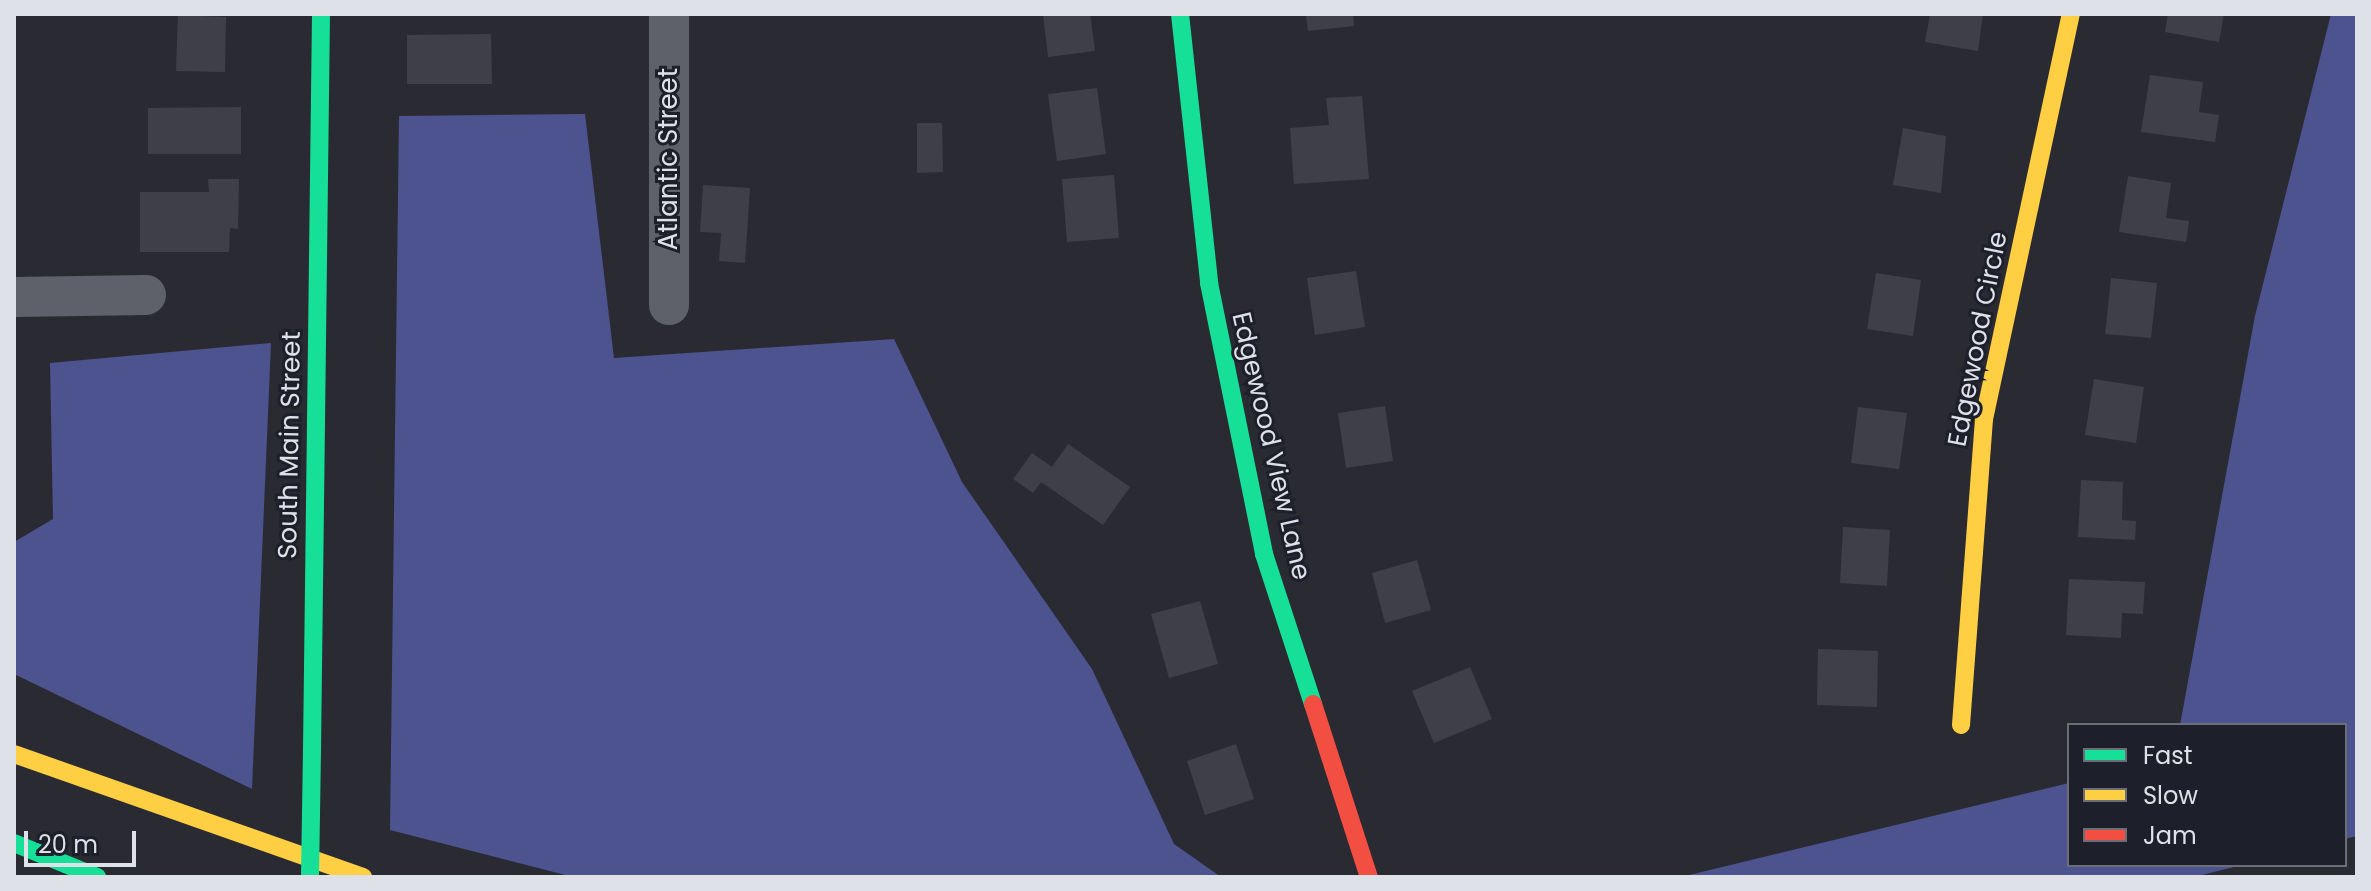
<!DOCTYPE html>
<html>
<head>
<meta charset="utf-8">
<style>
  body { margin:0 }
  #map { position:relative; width:2371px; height:891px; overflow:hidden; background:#2a2b32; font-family:Poppins,sans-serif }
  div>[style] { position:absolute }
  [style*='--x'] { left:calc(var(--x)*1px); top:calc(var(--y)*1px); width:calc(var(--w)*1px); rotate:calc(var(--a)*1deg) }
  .forest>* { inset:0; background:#4d538f }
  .building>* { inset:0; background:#3f4047 }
  .street>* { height:40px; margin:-20px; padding:0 20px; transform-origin:20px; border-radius:20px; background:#5f616a }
  .fast>* { height:18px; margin:-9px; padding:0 9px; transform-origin:9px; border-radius:9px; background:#16e098 }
  .slow>* { height:18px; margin:-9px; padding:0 9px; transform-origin:9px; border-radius:9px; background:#ffcf43 }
  .jam>* { height:18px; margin:-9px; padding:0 9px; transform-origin:9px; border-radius:9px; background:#f24e42 }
  .fast-bridge>* { height:18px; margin:-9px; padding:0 9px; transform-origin:9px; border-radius:9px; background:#16e098 }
  span { translate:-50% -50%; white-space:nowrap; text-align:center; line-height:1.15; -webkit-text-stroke:6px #1d1f2b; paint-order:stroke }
  .street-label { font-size:26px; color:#dfe1e9 }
  .frame { position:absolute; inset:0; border:16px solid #dfe1e9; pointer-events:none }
  .legend { position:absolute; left:2067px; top:723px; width:280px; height:144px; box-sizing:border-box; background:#1d1f2b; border:2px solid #6b6d77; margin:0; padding:10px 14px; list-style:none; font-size:24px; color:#dfe1e9 }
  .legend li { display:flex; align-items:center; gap:16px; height:40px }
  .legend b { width:40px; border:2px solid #6b6d77 }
  .scale { position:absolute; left:24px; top:831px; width:112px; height:36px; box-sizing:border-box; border:4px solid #dfe1e9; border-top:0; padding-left:10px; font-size:24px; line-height:28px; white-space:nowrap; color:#dfe1e9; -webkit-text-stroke:6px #1d1f2b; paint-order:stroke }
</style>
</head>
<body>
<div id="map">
  <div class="forest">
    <div style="clip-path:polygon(2331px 14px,2357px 14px,2357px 836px,2345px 839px,2345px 725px,2180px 725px,2255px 316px)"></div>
    <div style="clip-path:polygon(585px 114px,614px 358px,894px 339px,962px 482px,1092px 669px,1174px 844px,1221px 877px,573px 877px,390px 830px,399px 116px)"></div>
    <div style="clip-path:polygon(271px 343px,252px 789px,14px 674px,14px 542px,53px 519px,50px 363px)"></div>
    <div style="clip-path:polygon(2069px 783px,2069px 865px,2242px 865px,2194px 877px,1681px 877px)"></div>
  </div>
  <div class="building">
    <div style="clip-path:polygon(1043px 14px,1090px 14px,1095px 51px,1048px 57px)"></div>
    <div style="clip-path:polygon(1306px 14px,1353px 14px,1354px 26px,1308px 31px)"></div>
    <div style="clip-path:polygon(1930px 14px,1983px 14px,1978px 51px,1925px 42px)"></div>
    <div style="clip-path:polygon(2168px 14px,2224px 14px,2219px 42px,2165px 32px)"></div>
    <div style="clip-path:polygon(178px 15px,226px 17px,225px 72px,176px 71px)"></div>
    <div style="clip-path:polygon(491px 34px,492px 84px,407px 84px,407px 35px)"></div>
    <div style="clip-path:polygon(2150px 75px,2203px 82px,2199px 112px,2219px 115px,2215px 142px,2141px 132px)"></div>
    <div style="clip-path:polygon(1097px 88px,1106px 154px,1057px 161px,1048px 94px)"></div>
    <div style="clip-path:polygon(1362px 96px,1369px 179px,1294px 184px,1290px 128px,1329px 125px,1326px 98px)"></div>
    <div style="clip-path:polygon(241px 107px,241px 154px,148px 154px,148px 108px)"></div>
    <div style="clip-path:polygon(917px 123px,942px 123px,943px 172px,917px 173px)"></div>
    <div style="clip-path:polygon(1903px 128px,1946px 136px,1941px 193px,1893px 185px)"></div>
    <div style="clip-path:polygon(1114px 175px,1119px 238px,1067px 242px,1062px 179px)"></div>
    <div style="clip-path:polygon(2128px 176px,2171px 183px,2166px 218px,2189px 221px,2186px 242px,2119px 232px)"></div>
    <div style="clip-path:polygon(208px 179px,239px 179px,238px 229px,230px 228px,229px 252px,140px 252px,140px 192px,209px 192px)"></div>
    <div style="clip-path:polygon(703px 185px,750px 188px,745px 263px,719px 261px,721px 233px,700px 232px)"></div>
    <div style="clip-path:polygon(1356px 271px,1365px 327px,1315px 335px,1307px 278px)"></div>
    <div style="clip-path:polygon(1876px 273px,1921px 280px,1913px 336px,1867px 329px)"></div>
    <div style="clip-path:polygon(2111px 278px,2157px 283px,2151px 338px,2105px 334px)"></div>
    <div style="clip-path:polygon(2094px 379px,2144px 387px,2136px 443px,2085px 435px)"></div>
    <div style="clip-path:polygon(1385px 406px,1393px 461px,1346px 468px,1338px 413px)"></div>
    <div style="clip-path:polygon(1858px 407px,1907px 413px,1899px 469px,1851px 463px)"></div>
    <div style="clip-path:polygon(1068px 444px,1130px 487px,1103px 525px,1041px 482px,1033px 493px,1013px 479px,1032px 453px,1052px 467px)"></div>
    <div style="clip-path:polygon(2081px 480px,2123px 482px,2122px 520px,2136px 521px,2135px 540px,2078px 537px)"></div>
    <div style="clip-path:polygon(1843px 527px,1890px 530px,1887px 586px,1840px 583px)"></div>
    <div style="clip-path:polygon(1417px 560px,1431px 610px,1385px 623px,1372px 573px)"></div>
    <div style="clip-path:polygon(2069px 579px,2145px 582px,2143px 614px,2122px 613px,2121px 638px,2066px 635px)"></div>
    <div style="clip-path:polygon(1200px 601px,1218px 664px,1169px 678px,1151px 614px)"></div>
    <div style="clip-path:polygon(1818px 649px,1878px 651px,1877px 707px,1817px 705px)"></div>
    <div style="clip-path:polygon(1470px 667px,1492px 719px,1434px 743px,1412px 691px)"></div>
    <div style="clip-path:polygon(1236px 744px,1254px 799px,1205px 815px,1187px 761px)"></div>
  </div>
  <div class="street">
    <div style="--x:14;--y:297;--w:132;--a:-0.9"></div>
    <div style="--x:669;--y:305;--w:291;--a:-90"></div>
  </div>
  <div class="fast">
    <div style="--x:1180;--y:14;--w:271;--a:83.8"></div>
    <div style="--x:1209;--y:283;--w:277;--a:78.5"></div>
    <div style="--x:1264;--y:554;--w:158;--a:71.9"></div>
    <div style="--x:312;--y:750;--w:736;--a:-89.3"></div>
    <div style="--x:14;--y:843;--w:90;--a:22.3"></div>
  </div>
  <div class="slow">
    <div style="--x:1961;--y:725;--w:307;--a:-85.7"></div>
    <div style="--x:1984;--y:419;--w:414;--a:-77.9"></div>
    <div style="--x:14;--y:754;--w:370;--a:19.4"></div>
  </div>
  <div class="jam">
    <div style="--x:1313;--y:704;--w:182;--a:72.1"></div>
  </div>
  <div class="fast-bridge">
    <div style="--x:310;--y:877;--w:127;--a:-89.1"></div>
  </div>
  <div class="street-label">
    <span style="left:669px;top:159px;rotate:-90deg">Atlantic Street</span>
    <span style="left:1978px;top:339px;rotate:-79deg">Edgewood Circle</span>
    <span style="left:290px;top:445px;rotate:-89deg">South Main Street</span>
    <span style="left:1271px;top:446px;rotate:77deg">Edgewood View Lane</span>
  </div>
  <div class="frame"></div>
  <ul class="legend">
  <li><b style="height:10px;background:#16e098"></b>Fast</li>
  <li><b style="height:10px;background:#ffcf43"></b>Slow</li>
  <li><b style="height:10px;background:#f24e42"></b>Jam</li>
  </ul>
  <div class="scale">20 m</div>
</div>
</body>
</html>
